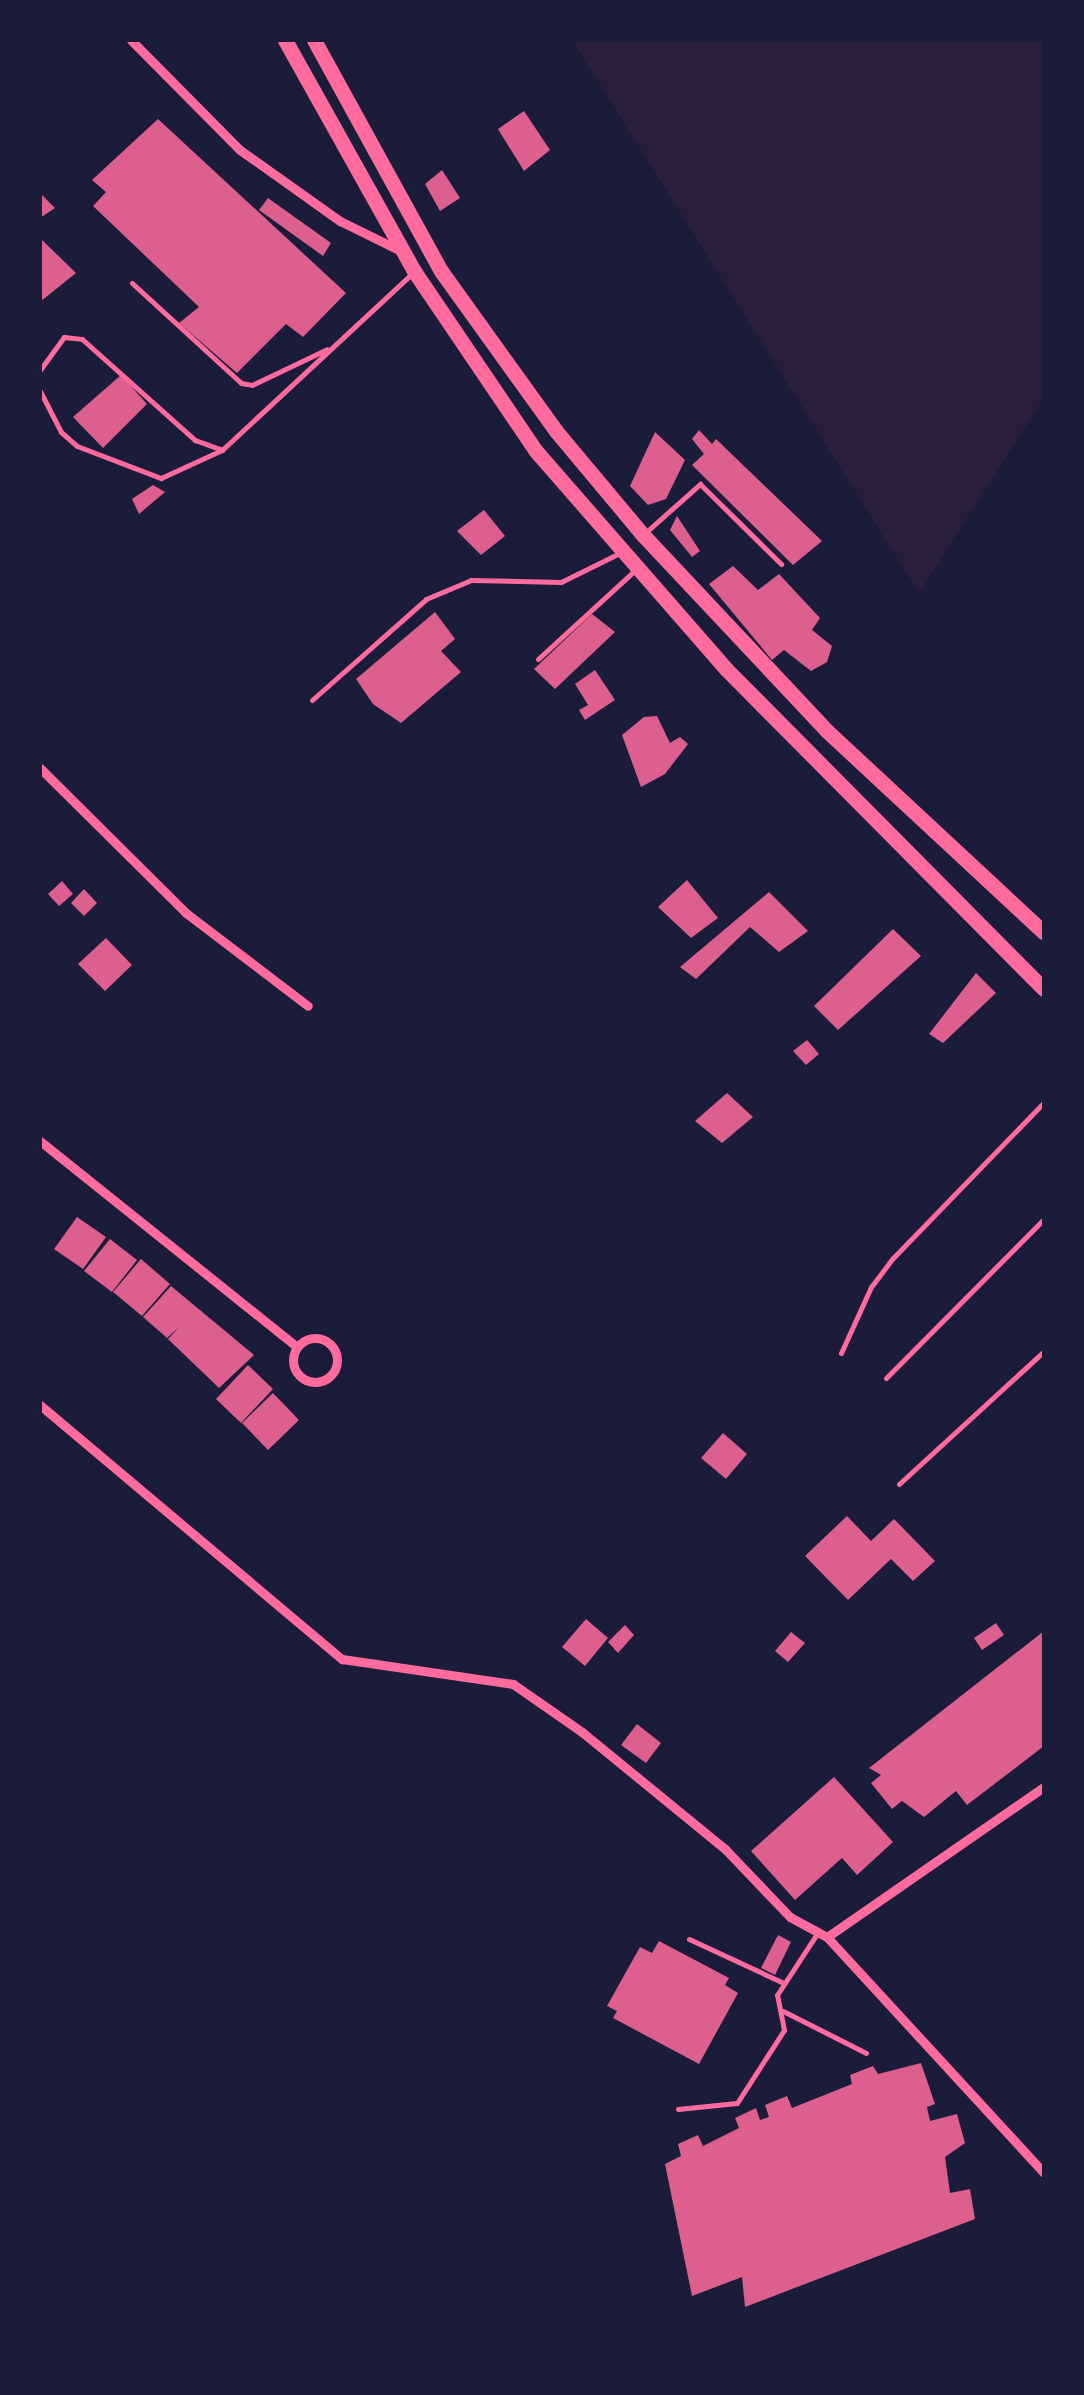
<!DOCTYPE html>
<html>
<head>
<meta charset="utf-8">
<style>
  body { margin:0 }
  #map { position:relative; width:1084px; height:2395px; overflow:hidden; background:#1b1b3a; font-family:Rubik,sans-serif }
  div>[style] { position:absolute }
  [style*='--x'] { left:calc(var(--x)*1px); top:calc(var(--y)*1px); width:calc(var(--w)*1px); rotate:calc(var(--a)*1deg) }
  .green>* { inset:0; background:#2a1e3b }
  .building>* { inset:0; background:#dd5f8e }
  .service>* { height:5px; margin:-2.5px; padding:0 2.5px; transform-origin:2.5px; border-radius:2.5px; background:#ff6b9d }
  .minor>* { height:9px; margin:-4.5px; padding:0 4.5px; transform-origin:4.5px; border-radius:4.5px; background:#ff6b9d }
  .minor>.ring { margin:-4.5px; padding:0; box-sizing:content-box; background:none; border:9px solid #ff6b9d; border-radius:50% }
  .trunk>* { height:15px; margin:-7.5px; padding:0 7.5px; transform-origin:7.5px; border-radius:7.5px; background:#ff6b9d }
  span { translate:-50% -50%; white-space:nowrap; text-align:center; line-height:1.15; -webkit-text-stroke:8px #1b1b3a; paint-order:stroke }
  .frame { position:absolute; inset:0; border:42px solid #1b1b3a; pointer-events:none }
</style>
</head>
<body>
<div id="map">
  <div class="green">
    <div style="clip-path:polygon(572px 40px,1044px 40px,1044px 398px,919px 593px)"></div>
  </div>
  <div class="building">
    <div style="clip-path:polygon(524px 111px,550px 150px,524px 171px,498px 129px)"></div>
    <div style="clip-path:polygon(158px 119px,346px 293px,303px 337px,286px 324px,237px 373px,179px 323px,199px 307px,93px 206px,106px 192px,92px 180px)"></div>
    <div style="clip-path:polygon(442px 170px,460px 198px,440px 211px,425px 184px)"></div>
    <div style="clip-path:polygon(40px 193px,55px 208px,40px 218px)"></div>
    <div style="clip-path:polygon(268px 198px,331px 243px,323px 256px,259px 210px)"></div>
    <div style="clip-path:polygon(40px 238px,76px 273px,40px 302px)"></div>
    <div style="clip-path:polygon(121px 375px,147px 404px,103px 448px,73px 417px)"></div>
    <div style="clip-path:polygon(699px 430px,712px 444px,716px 439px,822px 541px,793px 565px,692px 465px,704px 454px,692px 439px)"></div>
    <div style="clip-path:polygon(655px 432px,685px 460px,666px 499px,648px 505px,630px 486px)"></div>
    <div style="clip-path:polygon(153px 485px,165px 492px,139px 514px,132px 499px)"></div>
    <div style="clip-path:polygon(484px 510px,505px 536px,481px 555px,457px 531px)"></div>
    <div style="clip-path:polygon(677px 516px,700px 551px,692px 557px,670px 530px)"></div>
    <div style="clip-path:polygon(733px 566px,758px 590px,779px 574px,820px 618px,812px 630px,832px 646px,827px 662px,811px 671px,784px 650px,772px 660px,709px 584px)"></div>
    <div style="clip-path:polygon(435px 612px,455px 639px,441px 651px,461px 672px,401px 723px,373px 704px,356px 679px)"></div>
    <div style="clip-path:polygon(592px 614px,615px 632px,555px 689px,534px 669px)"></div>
    <div style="clip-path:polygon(595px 670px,615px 700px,585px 720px,579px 710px,588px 705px,575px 684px)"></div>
    <div style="clip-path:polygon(657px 716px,670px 743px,680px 737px,688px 744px,665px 774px,641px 787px,622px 735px,644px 717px)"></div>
    <div style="clip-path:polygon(687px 880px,718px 918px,691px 938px,658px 907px)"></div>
    <div style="clip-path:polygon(62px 881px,73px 894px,59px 906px,48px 894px)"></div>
    <div style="clip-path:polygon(84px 889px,97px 903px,84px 916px,71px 903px)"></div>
    <div style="clip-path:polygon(769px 892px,808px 931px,779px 952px,750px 927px,696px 979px,680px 967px)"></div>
    <div style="clip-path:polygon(893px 929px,921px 956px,838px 1030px,814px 1006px)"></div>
    <div style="clip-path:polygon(106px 938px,132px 965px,105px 991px,78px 964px)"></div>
    <div style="clip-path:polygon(976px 973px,996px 993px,943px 1043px,929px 1034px)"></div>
    <div style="clip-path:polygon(807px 1040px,819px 1054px,806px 1065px,793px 1051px)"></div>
    <div style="clip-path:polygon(727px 1093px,753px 1117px,722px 1143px,695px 1121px)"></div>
    <div style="clip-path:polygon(77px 1217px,106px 1237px,83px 1269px,54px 1249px)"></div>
    <div style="clip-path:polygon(110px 1239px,137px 1260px,112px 1292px,84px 1271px)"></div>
    <div style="clip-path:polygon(141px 1259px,170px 1284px,142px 1316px,113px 1292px)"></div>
    <div style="clip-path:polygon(171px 1286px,254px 1355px,219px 1388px,168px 1339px,179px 1327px,167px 1338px,143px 1317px)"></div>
    <div style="clip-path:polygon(248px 1365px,273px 1389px,241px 1423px,216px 1399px)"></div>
    <div style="clip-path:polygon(273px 1393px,299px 1420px,268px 1450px,242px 1423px)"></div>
    <div style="clip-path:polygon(723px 1433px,747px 1454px,726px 1479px,701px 1458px)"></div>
    <div style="clip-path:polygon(847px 1516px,871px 1541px,894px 1519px,935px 1561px,913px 1581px,891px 1559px,848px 1600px,805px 1556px)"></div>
    <div style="clip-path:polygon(586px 1619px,608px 1638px,585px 1666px,562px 1647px)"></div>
    <div style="clip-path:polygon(996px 1623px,1004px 1635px,982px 1650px,974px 1638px)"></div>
    <div style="clip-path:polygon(625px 1625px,634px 1635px,618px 1653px,608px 1642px)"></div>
    <div style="clip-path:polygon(1044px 1631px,1044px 1746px,967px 1805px,956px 1791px,924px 1817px,902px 1801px,892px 1809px,871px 1783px,881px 1775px,869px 1768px)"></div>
    <div style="clip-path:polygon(791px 1632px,805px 1643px,788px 1662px,775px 1651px)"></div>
    <div style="clip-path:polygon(637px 1724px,661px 1743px,646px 1763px,621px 1745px)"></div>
    <div style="clip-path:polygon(834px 1777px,893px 1842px,857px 1875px,842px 1858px,795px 1900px,751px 1851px)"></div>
    <div style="clip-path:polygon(778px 1935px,791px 1942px,775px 1975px,761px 1968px)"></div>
    <div style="clip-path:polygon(659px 1941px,729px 1978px,725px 1985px,738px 1993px,699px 2064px,613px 2018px,617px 2011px,607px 2006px,640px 1947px,652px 1953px)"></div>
    <div style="clip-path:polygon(921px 2063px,935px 2104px,927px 2107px,930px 2121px,957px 2114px,965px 2143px,945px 2157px,950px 2193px,970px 2189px,975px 2219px,745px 2307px,742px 2277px,692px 2296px,665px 2164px,681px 2156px,678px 2144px,698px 2135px,703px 2146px,739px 2128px,735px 2118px,756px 2108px,760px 2120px,769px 2117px,765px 2105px,787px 2096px,792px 2108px,852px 2084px,850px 2075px,873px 2066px,878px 2074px)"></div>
  </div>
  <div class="service">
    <div style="--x:132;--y:283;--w:148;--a:42.5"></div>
    <div style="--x:241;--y:383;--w:11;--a:10"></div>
    <div style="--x:252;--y:385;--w:83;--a:-25.6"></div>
    <div style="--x:40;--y:370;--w:41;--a:-54"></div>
    <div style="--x:64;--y:337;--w:18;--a:6"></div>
    <div style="--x:82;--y:339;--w:152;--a:41.8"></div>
    <div style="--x:195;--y:440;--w:29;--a:20"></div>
    <div style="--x:40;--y:391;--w:46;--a:62.9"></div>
    <div style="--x:61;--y:432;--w:21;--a:41"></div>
    <div style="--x:77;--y:446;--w:90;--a:20.9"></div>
    <div style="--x:161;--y:478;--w:67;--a:-24.7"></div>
    <div style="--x:222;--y:450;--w:257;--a:-42.9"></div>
    <div style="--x:645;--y:533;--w:74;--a:-41.7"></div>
    <div style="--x:700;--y:484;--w:114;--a:44.6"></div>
    <div style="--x:538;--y:659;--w:132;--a:-42.5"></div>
    <div style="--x:312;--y:700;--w:152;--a:-41.5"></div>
    <div style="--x:426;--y:599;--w:49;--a:-22.9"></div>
    <div style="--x:471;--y:580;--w:90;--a:1.3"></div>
    <div style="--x:561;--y:582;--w:66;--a:-26.2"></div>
    <div style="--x:841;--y:1353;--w:72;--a:-65.6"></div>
    <div style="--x:871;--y:1287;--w:36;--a:-53"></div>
    <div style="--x:893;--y:1258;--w:217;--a:-45.9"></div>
    <div style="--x:886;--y:1378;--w:224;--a:-45.2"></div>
    <div style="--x:899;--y:1484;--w:197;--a:-42.5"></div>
    <div style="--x:689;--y:1939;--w:105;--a:24.9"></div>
    <div style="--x:783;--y:2011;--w:93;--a:26.8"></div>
    <div style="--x:678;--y:2109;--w:59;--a:-5.8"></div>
    <div style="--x:737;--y:2103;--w:87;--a:-57.2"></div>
    <div style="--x:784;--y:2030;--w:36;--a:-101"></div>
    <div style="--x:777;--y:1995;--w:75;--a:-56.9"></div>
  </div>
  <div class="minor">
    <div style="--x:131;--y:40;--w:155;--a:45.3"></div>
    <div style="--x:240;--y:150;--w:123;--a:35.4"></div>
    <div style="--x:340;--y:221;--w:70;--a:26.2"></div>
    <div style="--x:40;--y:768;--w:206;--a:44.8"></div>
    <div style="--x:186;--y:913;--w:153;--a:37.3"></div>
    <div style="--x:40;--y:1141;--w:329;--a:38.7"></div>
    <div class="ring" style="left:293px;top:1338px;width:35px;height:35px"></div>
    <div style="--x:40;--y:1405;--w:395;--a:40.1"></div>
    <div style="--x:342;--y:1659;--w:173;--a:8.3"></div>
    <div style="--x:513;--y:1684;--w:84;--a:34.8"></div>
    <div style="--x:582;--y:1732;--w:186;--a:39.3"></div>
    <div style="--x:726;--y:1850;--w:93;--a:46.3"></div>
    <div style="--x:790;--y:1917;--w:42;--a:28.4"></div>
    <div style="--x:827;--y:1937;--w:321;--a:47.4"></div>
    <div style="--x:827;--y:1937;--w:264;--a:-34.7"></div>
  </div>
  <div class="trunk">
    <div style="--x:285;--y:40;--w:265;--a:60.8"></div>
    <div style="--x:414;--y:271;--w:216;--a:55.9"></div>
    <div style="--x:535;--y:450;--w:291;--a:48.9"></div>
    <div style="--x:726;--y:669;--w:451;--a:45.2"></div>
    <div style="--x:314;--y:40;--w:264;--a:61.2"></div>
    <div style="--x:441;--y:271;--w:197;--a:54.3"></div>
    <div style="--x:556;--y:431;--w:136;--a:50.1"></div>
    <div style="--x:643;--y:535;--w:269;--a:46.8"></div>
    <div style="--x:827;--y:731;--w:296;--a:42.9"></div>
  </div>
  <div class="frame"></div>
</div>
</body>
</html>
